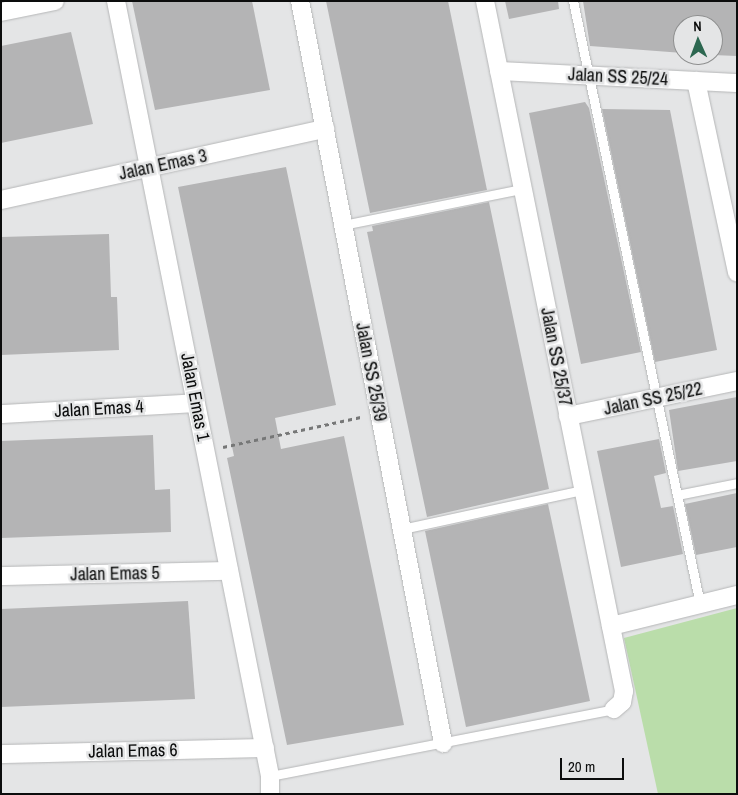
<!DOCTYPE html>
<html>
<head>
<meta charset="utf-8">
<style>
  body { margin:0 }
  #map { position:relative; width:738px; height:795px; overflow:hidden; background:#e4e5e6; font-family:"Archivo Narrow",sans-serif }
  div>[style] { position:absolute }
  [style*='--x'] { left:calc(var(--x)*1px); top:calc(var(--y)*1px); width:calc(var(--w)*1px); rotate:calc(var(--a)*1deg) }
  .green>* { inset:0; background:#baddaa }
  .building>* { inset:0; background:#b4b4b5 }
  .path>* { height:3px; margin-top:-1.5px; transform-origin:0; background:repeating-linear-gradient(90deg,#767777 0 4px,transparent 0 8px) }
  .roads { filter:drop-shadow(0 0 1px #b5b6b7) drop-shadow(0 0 1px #b5b6b7) }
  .lane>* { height:9px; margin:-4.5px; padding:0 4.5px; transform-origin:4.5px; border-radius:4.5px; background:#fff }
  .street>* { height:18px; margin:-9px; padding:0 9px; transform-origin:9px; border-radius:9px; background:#fff }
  span { translate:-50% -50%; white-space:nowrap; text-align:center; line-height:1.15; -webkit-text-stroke:5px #e4e5e6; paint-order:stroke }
  .street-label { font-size:18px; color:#0c0d0d }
  .frame { position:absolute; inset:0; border:2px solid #0c0d0d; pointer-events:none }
  .north { position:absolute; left:673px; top:15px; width:50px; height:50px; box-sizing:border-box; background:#e4e5e6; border:1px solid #8e8f8f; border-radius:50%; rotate:358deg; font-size:14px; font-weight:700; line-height:20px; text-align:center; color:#0c0d0d }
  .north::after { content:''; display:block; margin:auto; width:18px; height:22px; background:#2c6750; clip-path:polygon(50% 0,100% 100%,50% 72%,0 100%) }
  .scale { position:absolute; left:560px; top:758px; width:64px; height:22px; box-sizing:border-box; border:2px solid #0c0d0d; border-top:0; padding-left:6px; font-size:15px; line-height:18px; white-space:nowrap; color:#0c0d0d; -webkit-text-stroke:4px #e4e5e6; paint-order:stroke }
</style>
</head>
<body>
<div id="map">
  <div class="green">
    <div style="clip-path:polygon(737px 608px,737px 794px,658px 794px,624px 638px)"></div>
  </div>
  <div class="building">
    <div style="clip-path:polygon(132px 1px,252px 1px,270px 90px,155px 110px)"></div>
    <div style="clip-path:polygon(326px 1px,448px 1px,487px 190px,370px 213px)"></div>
    <div style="clip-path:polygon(505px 1px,558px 1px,559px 9px,509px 19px)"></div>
    <div style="clip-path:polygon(583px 1px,737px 1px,737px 56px,713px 55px,713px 25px,683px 25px,683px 53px,590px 46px)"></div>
    <div style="clip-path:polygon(71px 32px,93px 124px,1px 143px,1px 46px)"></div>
    <div style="clip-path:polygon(585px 102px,589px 108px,641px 352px,581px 364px,529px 113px)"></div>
    <div style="clip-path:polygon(602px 109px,670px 110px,717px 350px,655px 362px)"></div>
    <div style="clip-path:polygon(286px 167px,336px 405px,275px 418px,281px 449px,344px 436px,404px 725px,287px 745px,227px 458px,234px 456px,178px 187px)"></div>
    <div style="clip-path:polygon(489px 202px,549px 489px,427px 517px,367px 232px,373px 231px,372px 226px)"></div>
    <div style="clip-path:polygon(109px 234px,111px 297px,117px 297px,119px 350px,1px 355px,1px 237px)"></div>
    <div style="clip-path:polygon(737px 397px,737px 461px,678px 471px,669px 410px)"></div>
    <div style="clip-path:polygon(153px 435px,155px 490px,170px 489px,171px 532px,1px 538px,1px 441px)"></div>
    <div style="clip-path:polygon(659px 439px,666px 473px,654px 476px,661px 508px,673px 506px,683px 554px,621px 567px,597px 451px)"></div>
    <div style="clip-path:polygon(737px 493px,737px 547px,696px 555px,685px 504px)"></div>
    <div style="clip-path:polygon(548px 504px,590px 701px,466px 727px,425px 531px)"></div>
    <div style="clip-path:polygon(188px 601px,195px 699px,1px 707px,1px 609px)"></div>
  </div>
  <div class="path">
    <div style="--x:223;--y:447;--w:141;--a:-12.3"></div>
  </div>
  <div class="roads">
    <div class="lane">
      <div style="--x:573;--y:1;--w:616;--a:78.11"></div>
      <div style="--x:343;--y:225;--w:183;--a:-11.4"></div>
      <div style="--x:677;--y:495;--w:61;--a:-11.3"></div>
      <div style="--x:402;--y:529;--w:185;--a:-12.2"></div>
      <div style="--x:270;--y:776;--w:350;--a:-11"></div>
    </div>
    <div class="street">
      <div style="--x:116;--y:1;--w:790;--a:78.76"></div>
      <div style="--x:270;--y:776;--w:18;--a:90"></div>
      <div style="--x:300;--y:1;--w:756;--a:79.09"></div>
      <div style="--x:485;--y:1;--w:704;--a:78.61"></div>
      <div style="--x:624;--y:691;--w:11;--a:100"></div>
      <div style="--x:622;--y:702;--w:11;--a:139"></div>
      <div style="--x:1;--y:12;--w:55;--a:-11.5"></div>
      <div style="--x:499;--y:71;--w:238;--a:2.9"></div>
      <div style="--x:696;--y:81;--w:196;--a:77.9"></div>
      <div style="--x:1;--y:200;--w:332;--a:-12.4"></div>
      <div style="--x:1;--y:414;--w:195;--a:-3.2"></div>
      <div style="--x:568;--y:416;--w:173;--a:-11.7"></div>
      <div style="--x:1;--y:576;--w:228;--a:-1.3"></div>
      <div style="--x:611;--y:626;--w:130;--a:-13.8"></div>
      <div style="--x:1;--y:754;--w:264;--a:-1.3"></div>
    </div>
  </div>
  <div class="street-label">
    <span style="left:618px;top:77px;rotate:3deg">Jalan SS 25/24</span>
    <span style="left:163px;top:165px;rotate:-12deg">Jalan Emas 3</span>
    <span style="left:556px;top:357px;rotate:79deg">Jalan SS 25/37</span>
    <span style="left:371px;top:372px;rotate:79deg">Jalan SS 25/39</span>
    <span style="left:195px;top:397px;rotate:79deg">Jalan Emas 1</span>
    <span style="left:653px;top:399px;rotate:-12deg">Jalan SS 25/22</span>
    <span style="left:99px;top:409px;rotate:-3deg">Jalan Emas 4</span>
    <span style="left:115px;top:574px;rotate:-1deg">Jalan Emas 5</span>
    <span style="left:133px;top:751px;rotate:-1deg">Jalan Emas 6</span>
  </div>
  <div class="frame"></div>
  <div class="north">N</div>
  <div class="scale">20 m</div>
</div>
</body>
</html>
